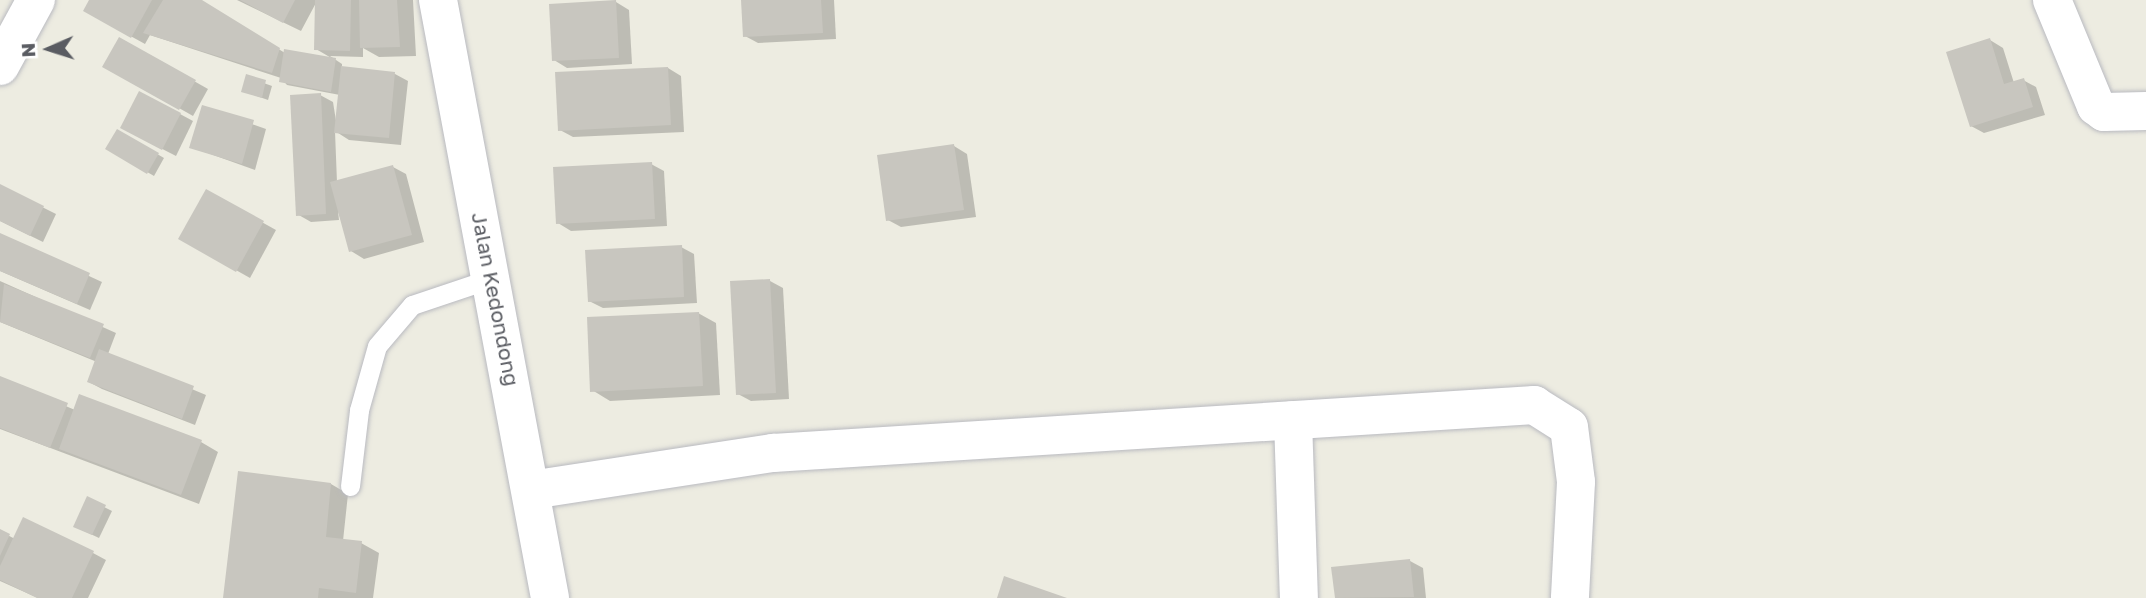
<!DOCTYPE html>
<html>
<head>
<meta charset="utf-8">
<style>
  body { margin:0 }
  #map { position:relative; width:2146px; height:598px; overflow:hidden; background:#edece1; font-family:"Golos Text",sans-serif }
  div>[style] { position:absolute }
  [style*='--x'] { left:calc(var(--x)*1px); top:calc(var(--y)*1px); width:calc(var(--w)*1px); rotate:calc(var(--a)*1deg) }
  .shadow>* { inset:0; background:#0003 }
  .building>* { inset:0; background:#c8c6bf }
  .roads { filter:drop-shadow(0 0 2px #b9bac0) drop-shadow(0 0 2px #b9bac0) }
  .lane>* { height:19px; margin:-9.5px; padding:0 9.5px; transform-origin:9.5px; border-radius:9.5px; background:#fff }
  .street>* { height:38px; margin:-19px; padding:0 19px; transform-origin:19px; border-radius:19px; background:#fff }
  .secondary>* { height:38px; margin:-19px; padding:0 19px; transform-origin:19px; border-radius:19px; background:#fff }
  span { translate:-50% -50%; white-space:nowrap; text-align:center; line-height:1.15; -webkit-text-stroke:7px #fff; paint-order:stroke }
  .street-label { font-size:21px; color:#5a5c62 }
  .north { position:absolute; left:14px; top:14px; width:70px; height:70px; -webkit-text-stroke:5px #fff; paint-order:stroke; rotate:267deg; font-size:19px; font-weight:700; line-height:28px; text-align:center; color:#5a5c62 }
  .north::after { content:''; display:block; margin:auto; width:24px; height:32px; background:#5a5c62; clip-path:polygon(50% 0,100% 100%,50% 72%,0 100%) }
</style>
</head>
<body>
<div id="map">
  <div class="shadow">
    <div style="clip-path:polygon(91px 0,199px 0,285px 53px,333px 59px,316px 49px,317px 1px,301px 31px,237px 0,413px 0,416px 56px,379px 57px,363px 48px,363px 57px,330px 56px,342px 64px,342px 68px,395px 74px,408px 81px,401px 145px,349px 140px,335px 131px,337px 182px,393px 167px,406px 174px,424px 242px,364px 259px,351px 251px,338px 211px,339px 220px,311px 222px,297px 214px,320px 95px,333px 102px,337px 127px,340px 95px,287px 85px,281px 78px,150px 35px,145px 44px,85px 11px)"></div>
    <div style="clip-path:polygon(743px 0,834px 0,836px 39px,758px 43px,745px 36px)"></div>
    <div style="clip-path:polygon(616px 2px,629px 10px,632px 64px,567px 68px,554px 60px)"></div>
    <div style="clip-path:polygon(120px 39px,208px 89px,193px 116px,105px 66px)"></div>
    <div style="clip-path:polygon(1990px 40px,2003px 48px,2014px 83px,2023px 80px,2036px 87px,2045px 115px,1984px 133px,1971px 126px)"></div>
    <div style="clip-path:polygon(668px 68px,681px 76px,684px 132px,573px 137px,560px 130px)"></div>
    <div style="clip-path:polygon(247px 77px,272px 86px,268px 100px,243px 91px)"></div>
    <div style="clip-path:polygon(203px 107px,266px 129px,255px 170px,191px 147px)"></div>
    <div style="clip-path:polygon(180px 114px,193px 121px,176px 156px,135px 135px)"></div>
    <div style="clip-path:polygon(118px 131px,164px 158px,154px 176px,108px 149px)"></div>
    <div style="clip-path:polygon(954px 146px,967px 154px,976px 217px,901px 227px,888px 220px)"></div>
    <div style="clip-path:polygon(651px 164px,664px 171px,667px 226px,571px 231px,558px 223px)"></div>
    <div style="clip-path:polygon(0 186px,56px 214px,43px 242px,0 221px)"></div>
    <div style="clip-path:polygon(206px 191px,276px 230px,250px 278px,181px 239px)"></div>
    <div style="clip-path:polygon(0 235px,102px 282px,90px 310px,0 271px)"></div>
    <div style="clip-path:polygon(681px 247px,694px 254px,697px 303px,603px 308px,589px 301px)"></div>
    <div style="clip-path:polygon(0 281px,116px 333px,108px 354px,206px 395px,195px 425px,102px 389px,89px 382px,97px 362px,0 322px)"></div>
    <div style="clip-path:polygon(770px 281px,783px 288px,789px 399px,751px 401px,738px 394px)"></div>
    <div style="clip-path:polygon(698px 313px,716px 323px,720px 395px,610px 401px,592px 390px)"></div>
    <div style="clip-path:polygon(0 378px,75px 410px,201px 442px,218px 452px,199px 504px,0 429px)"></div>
    <div style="clip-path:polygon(240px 473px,331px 484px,348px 494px,343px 541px,361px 543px,379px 553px,373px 598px,225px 598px)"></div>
    <div style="clip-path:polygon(88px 499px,112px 511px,99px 538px,82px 530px)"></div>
    <div style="clip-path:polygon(0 531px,15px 539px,93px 553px,106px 560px,88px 598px,38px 598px,0 581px)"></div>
    <div style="clip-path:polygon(1410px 561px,1423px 568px,1426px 598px,1336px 598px,1333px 568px)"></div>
  </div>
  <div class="building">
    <div style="clip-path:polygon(89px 0,152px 0,131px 38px,83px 11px)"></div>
    <div style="clip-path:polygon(163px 0,202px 0,280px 48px,272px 73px,143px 33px)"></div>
    <div style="clip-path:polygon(240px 0,295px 0,283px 23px)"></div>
    <div style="clip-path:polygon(315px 0,351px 0,350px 51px,314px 50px)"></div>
    <div style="clip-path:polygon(359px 0,397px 0,400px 47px,360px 48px)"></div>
    <div style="clip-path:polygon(616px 0,619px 58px,552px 61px,549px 4px)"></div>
    <div style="clip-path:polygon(741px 0,821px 0,823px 33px,743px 37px)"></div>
    <div style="clip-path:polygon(119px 37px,196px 80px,179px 110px,102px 67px)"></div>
    <div style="clip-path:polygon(1990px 38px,2004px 84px,2024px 78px,2033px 107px,1970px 127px,1946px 52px)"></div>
    <div style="clip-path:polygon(284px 49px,336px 58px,331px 92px,279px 82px)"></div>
    <div style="clip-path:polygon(341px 66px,395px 72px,389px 138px,334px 133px)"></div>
    <div style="clip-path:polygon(668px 67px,671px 125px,558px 131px,555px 72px)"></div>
    <div style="clip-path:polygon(246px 74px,266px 80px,262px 98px,241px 92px)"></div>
    <div style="clip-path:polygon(139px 91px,181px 113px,162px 150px,120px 128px)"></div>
    <div style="clip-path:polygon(321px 93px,326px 214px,296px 216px,290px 95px)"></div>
    <div style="clip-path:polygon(202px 105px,254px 120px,242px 164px,189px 148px)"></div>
    <div style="clip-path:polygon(117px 129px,159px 153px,147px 174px,105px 149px)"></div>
    <div style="clip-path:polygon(954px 144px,964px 210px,886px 221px,877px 155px)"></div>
    <div style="clip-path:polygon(652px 162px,655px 219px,556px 224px,553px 167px)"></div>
    <div style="clip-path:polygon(393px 165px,412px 235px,349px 252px,330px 182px)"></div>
    <div style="clip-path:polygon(0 184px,44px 206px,30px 236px,0 221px)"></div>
    <div style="clip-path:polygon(206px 189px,264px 221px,236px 272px,178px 239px)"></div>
    <div style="clip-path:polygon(0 233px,90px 273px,77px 304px,0 271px)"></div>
    <div style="clip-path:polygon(682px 245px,684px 297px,588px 302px,585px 250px)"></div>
    <div style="clip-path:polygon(770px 279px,776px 393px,736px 395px,730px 281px)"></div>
    <div style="clip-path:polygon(4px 284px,104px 324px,90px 358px,0 322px)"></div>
    <div style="clip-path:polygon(699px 312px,703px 386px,590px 392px,587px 317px)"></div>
    <div style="clip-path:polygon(99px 349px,194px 386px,182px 419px,87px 382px)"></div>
    <div style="clip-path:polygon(0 376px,68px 403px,50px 448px,0 428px)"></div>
    <div style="clip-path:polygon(79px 394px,202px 440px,181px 495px,59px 449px)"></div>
    <div style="clip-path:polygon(238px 471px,331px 483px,326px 537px,362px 541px,356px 593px,319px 588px,318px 598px,223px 598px)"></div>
    <div style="clip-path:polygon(87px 496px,106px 505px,92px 535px,73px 527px)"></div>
    <div style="clip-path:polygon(23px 517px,94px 551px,72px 598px,37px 598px,0 580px,0 566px)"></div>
    <div style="clip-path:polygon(0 529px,10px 534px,0 556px)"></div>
    <div style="clip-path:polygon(1410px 559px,1414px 597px,1335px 598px,1331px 567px)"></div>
    <div style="clip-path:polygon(1004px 576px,1067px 598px,997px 598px)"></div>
  </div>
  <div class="roads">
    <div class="lane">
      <div style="--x:350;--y:486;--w:77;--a:-83.2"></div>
      <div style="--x:359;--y:410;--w:66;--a:-74.3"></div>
      <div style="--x:377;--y:346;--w:54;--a:-49.5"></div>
      <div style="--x:412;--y:305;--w:84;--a:-18.6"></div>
    </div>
    <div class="street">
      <div style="--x:438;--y:0;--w:608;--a:79.39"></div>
      <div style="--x:2052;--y:0;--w:115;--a:67.5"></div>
      <div style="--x:2096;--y:106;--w:10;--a:37"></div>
      <div style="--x:2104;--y:112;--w:42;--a:-1.4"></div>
      <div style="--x:1293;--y:420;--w:178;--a:88.1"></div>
      <div style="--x:531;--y:490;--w:245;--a:-8.7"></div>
      <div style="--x:773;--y:453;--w:763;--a:-3.61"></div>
      <div style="--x:1534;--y:405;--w:41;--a:32.2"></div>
      <div style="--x:1569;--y:427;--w:55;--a:82.7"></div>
      <div style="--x:1576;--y:482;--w:116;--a:93"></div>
    </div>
    <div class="secondary">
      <div style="--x:0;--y:66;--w:75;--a:-61.4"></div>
    </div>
  </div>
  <div class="street-label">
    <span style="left:496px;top:299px;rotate:79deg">Jalan Kedondong</span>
  </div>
  <div class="north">N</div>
</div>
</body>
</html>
